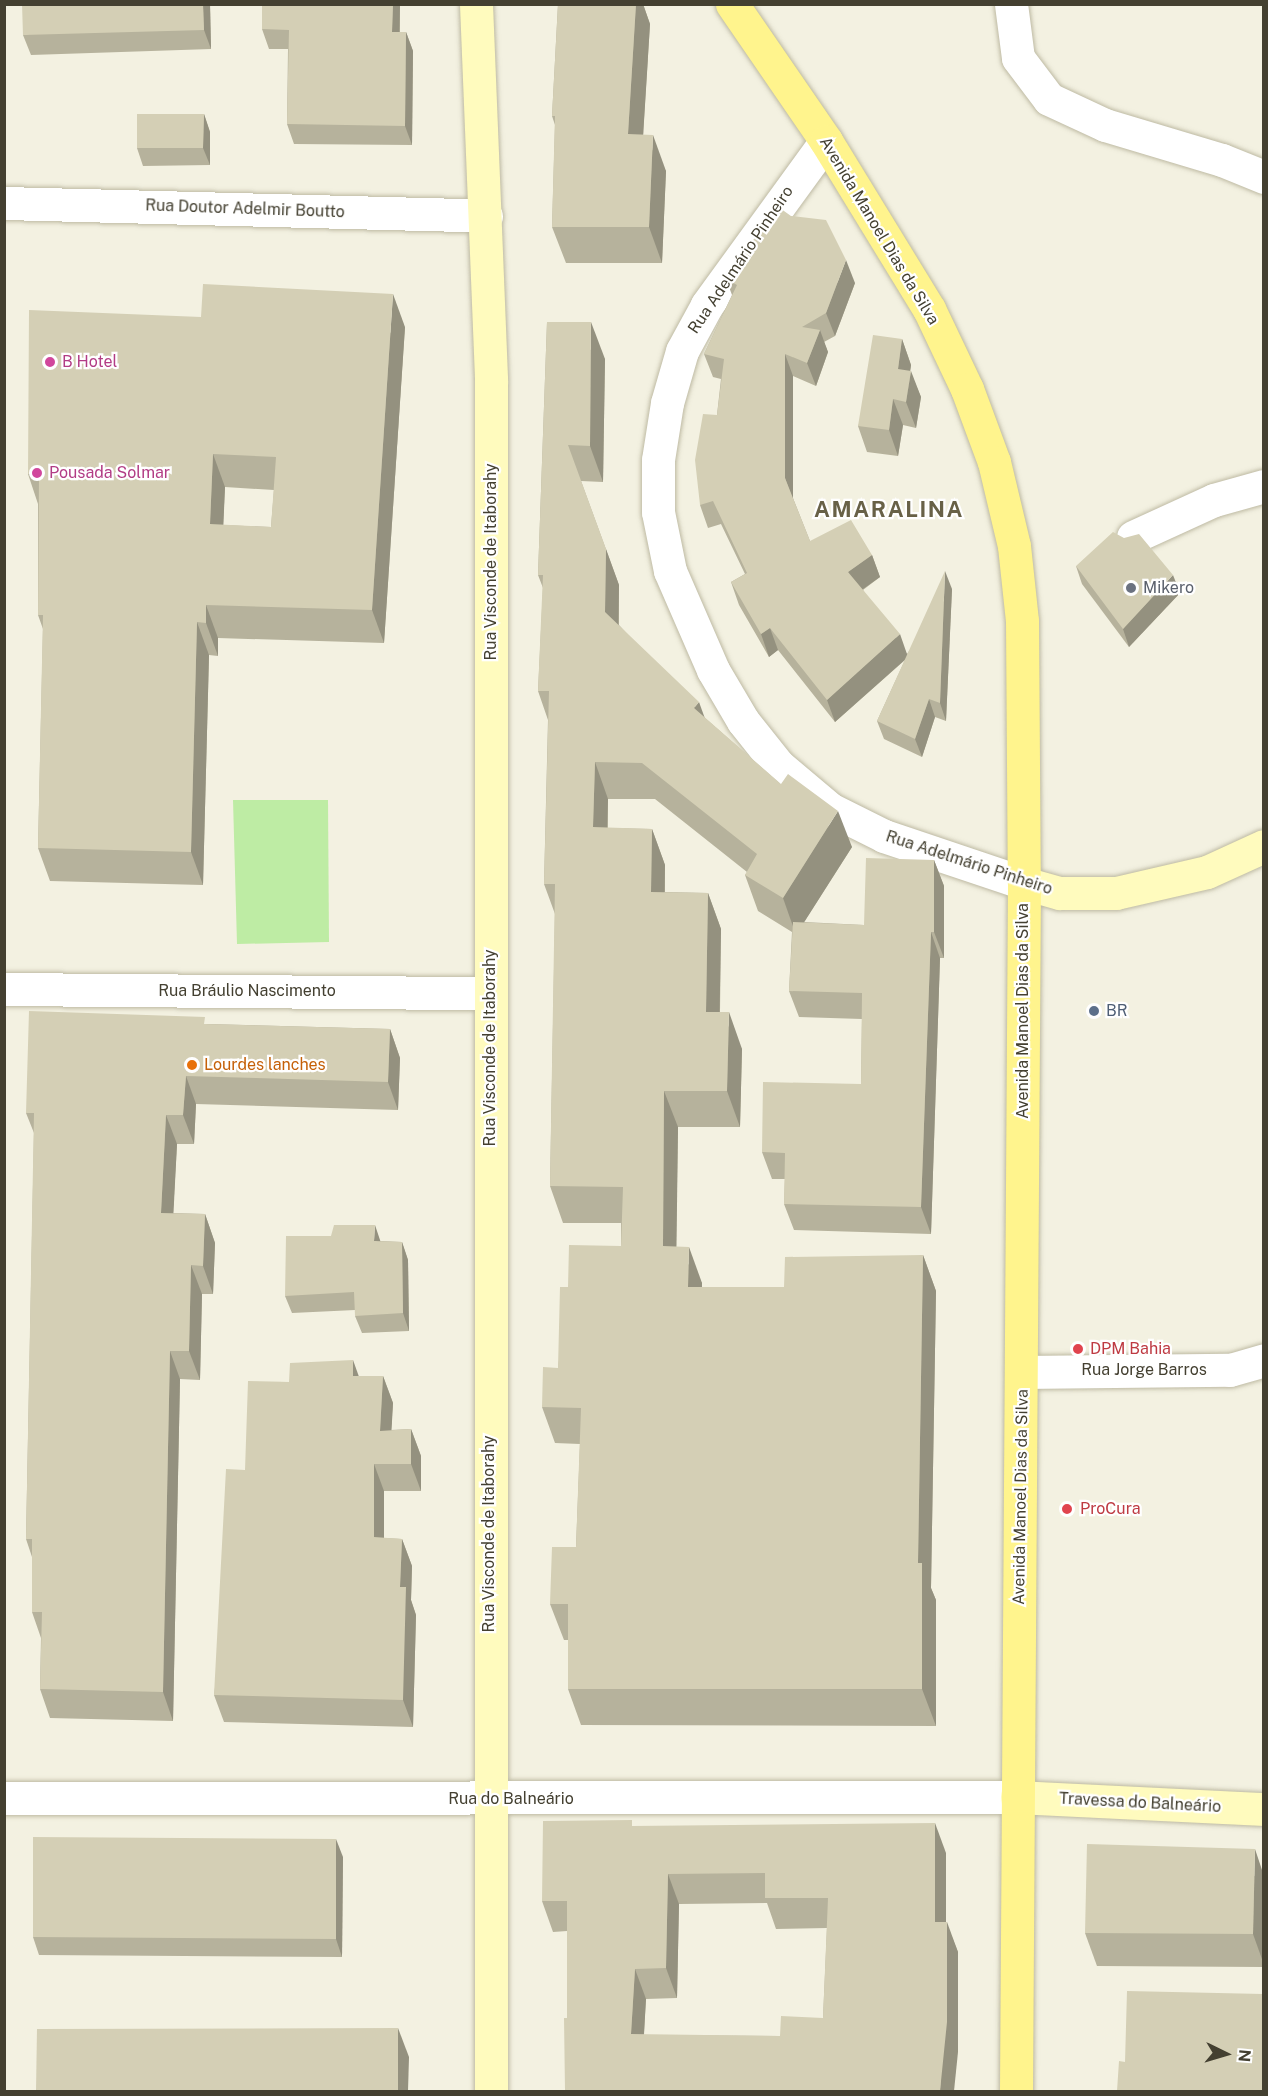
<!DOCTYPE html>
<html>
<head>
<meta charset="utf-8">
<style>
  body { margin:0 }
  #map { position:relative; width:1268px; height:2096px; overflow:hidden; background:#f3f1e1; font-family:"Public Sans",sans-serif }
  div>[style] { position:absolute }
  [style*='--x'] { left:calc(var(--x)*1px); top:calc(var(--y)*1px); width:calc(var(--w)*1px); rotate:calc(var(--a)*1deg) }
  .green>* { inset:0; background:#beeca4 }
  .roads { filter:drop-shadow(0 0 2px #bebaa3) drop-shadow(0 0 2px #bebaa3) }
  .street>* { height:33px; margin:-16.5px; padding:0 16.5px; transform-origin:16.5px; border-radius:16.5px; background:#fff }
  .secondary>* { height:33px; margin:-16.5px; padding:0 16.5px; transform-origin:16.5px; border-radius:16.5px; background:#fffbbe }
  .primary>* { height:33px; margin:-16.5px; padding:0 16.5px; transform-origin:16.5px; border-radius:16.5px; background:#fff48d }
  .wall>* { inset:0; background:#b6b29c }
  .shaded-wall>* { inset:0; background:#94917f }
  .building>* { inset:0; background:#d4cfb5 }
  .dots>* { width:16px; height:16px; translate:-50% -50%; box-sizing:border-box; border:3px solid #fff; border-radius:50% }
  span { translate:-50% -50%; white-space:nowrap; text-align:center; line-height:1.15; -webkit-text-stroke:4.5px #fff; paint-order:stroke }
  .street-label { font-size:16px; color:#444031 }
  .hotel-label { font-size:16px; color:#b23c85 }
  .left { translate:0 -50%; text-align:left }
  .worship-label { font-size:16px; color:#5b616d }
  .service-label { font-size:16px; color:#4e5e75 }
  .food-label { font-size:16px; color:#c56008 }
  .health-label { font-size:16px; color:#be3a42 }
  .district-label { font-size:22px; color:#686147; font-weight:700; letter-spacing:1.5px }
  .frame { position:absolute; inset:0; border:6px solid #444031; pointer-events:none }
  .north { position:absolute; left:1196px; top:2024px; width:60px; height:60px; -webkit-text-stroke:4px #fff; paint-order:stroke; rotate:95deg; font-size:16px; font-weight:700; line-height:24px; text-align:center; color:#444031 }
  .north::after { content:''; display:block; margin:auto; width:21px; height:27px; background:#444031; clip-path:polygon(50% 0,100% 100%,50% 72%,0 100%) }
</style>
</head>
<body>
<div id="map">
  <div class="green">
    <div style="clip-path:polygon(233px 800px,328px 800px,329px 942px,237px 944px)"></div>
  </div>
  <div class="roads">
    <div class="street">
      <div style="--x:1011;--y:4;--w:54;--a:82.6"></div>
      <div style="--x:1018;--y:58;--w:51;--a:52.9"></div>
      <div style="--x:1049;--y:99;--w:62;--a:24.9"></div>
      <div style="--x:1105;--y:125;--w:122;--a:16.7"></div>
      <div style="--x:1222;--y:160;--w:45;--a:22"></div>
      <div style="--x:826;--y:141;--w:203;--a:126"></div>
      <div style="--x:707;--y:305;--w:52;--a:118.5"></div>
      <div style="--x:682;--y:351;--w:54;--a:106.1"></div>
      <div style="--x:667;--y:403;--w:58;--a:99"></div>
      <div style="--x:658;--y:460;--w:52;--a:90"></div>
      <div style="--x:658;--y:512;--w:60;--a:78.5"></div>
      <div style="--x:670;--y:571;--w:108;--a:66.5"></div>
      <div style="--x:713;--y:670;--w:59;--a:59.5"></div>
      <div style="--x:743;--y:721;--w:56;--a:51.5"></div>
      <div style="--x:778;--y:765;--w:68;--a:40.2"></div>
      <div style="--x:830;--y:809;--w:60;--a:26.6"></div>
      <div style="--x:884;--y:836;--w:148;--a:18.6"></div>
      <div style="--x:4;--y:203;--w:482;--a:1.5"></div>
      <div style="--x:1133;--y:537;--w:89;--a:-24.6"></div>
      <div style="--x:1214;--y:500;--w:52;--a:-15.6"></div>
      <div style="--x:4;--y:989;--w:486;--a:0.5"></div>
      <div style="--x:1022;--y:1372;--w:208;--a:-0.6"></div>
      <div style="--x:1230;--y:1370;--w:35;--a:-16"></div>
      <div style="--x:4;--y:1798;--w:1013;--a:-0.06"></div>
    </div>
    <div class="secondary">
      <div style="--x:476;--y:4;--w:376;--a:87.7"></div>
      <div style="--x:491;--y:380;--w:1712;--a:90"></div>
      <div style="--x:1024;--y:883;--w:37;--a:16"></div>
      <div style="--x:1060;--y:893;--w:56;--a:0"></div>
      <div style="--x:1116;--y:893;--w:93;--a:-13"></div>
      <div style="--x:1207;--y:872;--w:63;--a:-24.5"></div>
      <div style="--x:1017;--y:1797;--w:247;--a:2.8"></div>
    </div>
    <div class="primary">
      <div style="--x:732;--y:4;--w:166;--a:55.5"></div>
      <div style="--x:826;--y:141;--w:197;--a:58.5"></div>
      <div style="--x:929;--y:309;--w:89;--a:64.6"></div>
      <div style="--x:967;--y:389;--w:78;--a:69.7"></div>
      <div style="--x:994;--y:462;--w:86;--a:76.6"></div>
      <div style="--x:1014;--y:546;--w:75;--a:83.9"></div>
      <div style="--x:1022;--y:621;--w:262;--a:89.6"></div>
      <div style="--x:1024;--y:883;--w:1209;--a:90.38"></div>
    </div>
  </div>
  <div class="wall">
    <div style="clip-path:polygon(210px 4px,211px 49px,31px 55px,23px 35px)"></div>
    <div style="clip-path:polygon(262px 4px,400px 4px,400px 32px,406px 32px,413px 51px,412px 145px,294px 144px,287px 124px,288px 49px,269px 49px,262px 29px)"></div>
    <div style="clip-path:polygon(558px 4px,643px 4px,650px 24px,643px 135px,666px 171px,662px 263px,566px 263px,552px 227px,555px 125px,552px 116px)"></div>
    <div style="clip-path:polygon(204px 114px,210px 132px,210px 165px,143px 166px,137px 148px)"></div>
    <div style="clip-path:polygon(726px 279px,855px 283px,835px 336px,824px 342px,828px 352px,816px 386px,793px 376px,793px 498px,810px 541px,872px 555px,880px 577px,863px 590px,907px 654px,952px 589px,946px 721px,935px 717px,922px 757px,884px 739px,877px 721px,905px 660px,835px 722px,778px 650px,769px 657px,739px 605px,731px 582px,745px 574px,721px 524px,708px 528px,700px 505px,717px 415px,721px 379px,713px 377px,704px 354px,732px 295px)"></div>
    <div style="clip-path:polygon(547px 322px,605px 359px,603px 482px,581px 481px,619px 585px,619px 625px,705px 718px,852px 847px,804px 922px,864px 925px,934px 860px,944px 886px,944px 958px,940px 958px,931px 1234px,794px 1230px,784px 1204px,785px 1179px,772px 1179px,762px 1152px,861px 1084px,862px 1019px,799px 1017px,789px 991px,792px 932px,758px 911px,745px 875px,747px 872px,655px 799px,608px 799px,608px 828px,652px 829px,665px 865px,665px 892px,708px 893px,721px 929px,720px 1012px,742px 1049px,740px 1127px,678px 1127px,676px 1247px,702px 1283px,702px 1287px,784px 1287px,923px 1255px,936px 1291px,931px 1588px,936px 1600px,936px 1726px,581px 1725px,568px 1689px,568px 1640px,564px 1640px,550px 1604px,576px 1547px,580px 1444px,555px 1443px,542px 1407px,558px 1368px,568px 1287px,621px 1246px,621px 1223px,563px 1223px,550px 1186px,555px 914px,544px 884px,548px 720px,538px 691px,543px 588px,538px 575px)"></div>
    <div style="clip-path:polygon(evenodd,405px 327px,384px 643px,218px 638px,218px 656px,209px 655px,203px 885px,50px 881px,38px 848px,43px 629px,38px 615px,38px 504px,28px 474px,405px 327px,225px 487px,274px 490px,271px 527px,223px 525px,225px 487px)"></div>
    <div style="clip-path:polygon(902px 339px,911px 365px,910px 371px,921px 397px,916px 428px,903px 425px,898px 456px,867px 452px,858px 426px)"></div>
    <div style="clip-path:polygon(1076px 566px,1180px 593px,1129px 647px,1082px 584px)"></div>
    <div style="clip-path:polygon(207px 1024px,390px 1029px,400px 1058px,398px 1110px,196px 1104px,194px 1144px,177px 1144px,173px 1213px,205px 1214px,215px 1243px,213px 1294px,202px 1294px,200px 1380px,180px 1379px,173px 1721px,50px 1718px,40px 1689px,41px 1638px,32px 1612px,32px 1557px,26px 1539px,34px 1133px,26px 1113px)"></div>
    <div style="clip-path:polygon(380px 1241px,402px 1242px,408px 1260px,409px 1331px,362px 1333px,355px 1316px,355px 1310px,292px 1313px,285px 1296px)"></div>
    <div style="clip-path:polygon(359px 1376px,383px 1376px,393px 1403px,391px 1430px,411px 1429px,421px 1456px,421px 1491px,384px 1491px,384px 1538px,402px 1539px,412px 1566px,411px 1600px,416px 1615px,413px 1727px,224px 1722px,214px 1695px,245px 1470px,289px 1382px)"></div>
    <div style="clip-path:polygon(evenodd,634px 1826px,946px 1853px,946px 1922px,958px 1952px,958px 2052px,565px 2091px,567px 2018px,567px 1931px,553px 1932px,542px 1901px,634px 1826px,767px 1903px,776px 1929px,827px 1928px,823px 2018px,780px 2036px,644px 2035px,646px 1999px,677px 1998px,679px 1904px,767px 1903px)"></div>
    <div style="clip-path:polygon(343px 1857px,342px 1957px,39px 1955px,33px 1937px)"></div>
    <div style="clip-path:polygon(1263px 1873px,1263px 1967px,1097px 1966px,1085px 1933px)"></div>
  </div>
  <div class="shaded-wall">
    <div style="clip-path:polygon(203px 4px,210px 4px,211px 49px,204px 30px)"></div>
    <div style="clip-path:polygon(393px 4px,400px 4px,399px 51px,392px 32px)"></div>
    <div style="clip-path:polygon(636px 4px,643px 4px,650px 24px,641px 170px,628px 134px)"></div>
    <div style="clip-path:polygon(406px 32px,413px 51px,412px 145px,405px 126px)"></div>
    <div style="clip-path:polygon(204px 114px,210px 132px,210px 165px,203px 148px)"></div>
    <div style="clip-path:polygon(653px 135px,666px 171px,662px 263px,649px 227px)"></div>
    <div style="clip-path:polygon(846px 260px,855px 283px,835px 336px,826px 313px)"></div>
    <div style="clip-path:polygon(393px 294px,405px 327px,384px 643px,372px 610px)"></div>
    <div style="clip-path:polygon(591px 322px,605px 359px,603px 482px,590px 446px)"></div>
    <div style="clip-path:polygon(820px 330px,828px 352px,816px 386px,807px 363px)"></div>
    <div style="clip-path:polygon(902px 339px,911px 365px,907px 395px,898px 369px)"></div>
    <div style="clip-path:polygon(785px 354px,793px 376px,793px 500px,785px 478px)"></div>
    <div style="clip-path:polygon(911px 371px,921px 397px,916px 428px,906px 402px)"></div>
    <div style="clip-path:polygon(893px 399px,903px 425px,898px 456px,889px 430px)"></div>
    <div style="clip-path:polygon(213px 454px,225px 487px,222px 557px,210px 524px)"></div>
    <div style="clip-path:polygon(606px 549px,619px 585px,618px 648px,605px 612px)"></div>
    <div style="clip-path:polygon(872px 555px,880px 577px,856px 594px,848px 572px)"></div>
    <div style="clip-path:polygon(945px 571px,952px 589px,946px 721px,940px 703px)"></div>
    <div style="clip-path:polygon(1173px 575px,1180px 593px,1129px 647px,1123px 629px)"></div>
    <div style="clip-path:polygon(206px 605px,218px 638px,218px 656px,206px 623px)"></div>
    <div style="clip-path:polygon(197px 622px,209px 655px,203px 885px,191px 852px)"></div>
    <div style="clip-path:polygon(770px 628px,778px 650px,769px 657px,761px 634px)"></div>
    <div style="clip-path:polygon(900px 634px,908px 657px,835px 722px,827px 700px)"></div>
    <div style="clip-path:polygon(929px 699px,935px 717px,922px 757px,915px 739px)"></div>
    <div style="clip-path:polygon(699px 702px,712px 738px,694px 708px)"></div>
    <div style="clip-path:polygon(595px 762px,608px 799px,606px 864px,593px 827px)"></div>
    <div style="clip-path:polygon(838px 811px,852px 847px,796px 935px,783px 898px)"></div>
    <div style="clip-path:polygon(652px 829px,665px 865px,664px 928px,651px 892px)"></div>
    <div style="clip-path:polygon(934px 860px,944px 886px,944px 958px,934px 932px)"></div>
    <div style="clip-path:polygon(708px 893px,721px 929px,719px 1048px,706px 1012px)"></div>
    <div style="clip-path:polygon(931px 932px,940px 958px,931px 1234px,921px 1207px)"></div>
    <div style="clip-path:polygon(729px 1012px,742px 1049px,740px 1127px,727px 1091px)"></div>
    <div style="clip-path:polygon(390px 1029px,400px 1058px,398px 1110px,388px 1082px)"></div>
    <div style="clip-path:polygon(186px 1076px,196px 1104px,194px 1144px,183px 1115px)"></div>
    <div style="clip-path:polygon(664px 1091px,678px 1127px,676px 1283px,663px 1246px)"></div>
    <div style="clip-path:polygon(166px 1115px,177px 1144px,172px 1241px,161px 1213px)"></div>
    <div style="clip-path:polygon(205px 1214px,215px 1243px,213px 1294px,203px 1266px)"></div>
    <div style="clip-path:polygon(375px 1225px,381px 1243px,374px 1241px)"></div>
    <div style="clip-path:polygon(402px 1242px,408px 1260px,409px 1331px,403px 1313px)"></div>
    <div style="clip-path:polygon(689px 1247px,702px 1283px,701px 1323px,688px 1287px)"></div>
    <div style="clip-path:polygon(923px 1255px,936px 1291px,931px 1588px,936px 1600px,936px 1726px,922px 1689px,918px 1563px)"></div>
    <div style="clip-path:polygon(191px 1265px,202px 1294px,200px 1380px,189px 1351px)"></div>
    <div style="clip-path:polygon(170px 1351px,180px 1379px,173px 1721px,163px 1692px)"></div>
    <div style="clip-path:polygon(353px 1360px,363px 1388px,353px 1376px)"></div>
    <div style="clip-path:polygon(383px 1376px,393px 1403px,390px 1458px,380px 1431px)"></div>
    <div style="clip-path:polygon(411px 1429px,421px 1456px,421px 1491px,411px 1464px)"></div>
    <div style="clip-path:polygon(374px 1464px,384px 1491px,384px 1565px,374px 1537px)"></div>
    <div style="clip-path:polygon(402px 1539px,412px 1566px,411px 1600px,416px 1615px,413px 1727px,403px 1700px,400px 1587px)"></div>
    <div style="clip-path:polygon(935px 1823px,946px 1853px,946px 1952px,935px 1922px)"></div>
    <div style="clip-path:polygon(336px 1839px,343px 1857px,342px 1957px,336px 1939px)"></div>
    <div style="clip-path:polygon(1255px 1849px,1263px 1873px,1263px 1962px,1253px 1934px)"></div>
    <div style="clip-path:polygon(668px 1874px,679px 1904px,677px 1998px,666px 1968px)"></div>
    <div style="clip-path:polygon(947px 1922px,958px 1952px,958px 2052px,954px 2091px,940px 2091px)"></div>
    <div style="clip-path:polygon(635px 1969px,646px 1999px,642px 2065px,631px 2034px)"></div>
    <div style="clip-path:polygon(398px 2028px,409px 2057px,408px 2091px,398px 2091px)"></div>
  </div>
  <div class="building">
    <div style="clip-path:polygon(22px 4px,203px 4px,204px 30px,23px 35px)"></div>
    <div style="clip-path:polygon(262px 4px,393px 4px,392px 32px,406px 32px,405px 126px,287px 124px,289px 30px,262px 29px)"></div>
    <div style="clip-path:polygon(558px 4px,636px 4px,628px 134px,653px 135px,649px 227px,552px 227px,555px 116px,552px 116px)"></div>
    <div style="clip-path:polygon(137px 114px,204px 114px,203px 148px,137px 148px)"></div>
    <div style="clip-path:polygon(777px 206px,791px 216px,826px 220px,846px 260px,826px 313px,802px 327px,820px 330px,807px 363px,785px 354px,785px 478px,810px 541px,851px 520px,872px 555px,848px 572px,900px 634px,827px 700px,770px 628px,761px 634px,731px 582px,747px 573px,713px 501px,700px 505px,695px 460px,703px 414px,717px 415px,724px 359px,704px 354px,737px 285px,726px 279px)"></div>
    <div style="clip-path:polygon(evenodd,203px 284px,393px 294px,372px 610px,206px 605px,206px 623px,197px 622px,191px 852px,38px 848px,43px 615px,38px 615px,39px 475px,28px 474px,29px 310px,201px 317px,203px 284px,213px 454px,276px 457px,271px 527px,210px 524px,213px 454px)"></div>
    <div style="clip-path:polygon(547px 322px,591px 322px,590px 446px,568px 445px,606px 549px,605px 612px,699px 702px,694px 708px,781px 784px,788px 774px,838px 811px,783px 898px,745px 875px,757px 854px,642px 763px,595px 762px,593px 827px,652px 829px,651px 892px,708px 893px,706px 1012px,729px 1012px,727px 1091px,664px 1091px,663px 1246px,689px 1247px,688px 1287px,784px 1287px,785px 1257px,923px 1255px,918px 1563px,922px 1563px,922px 1689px,568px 1689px,568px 1604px,550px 1604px,552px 1547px,576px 1547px,581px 1408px,542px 1407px,543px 1367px,558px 1368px,560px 1287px,568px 1287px,569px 1245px,621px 1246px,623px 1187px,550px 1186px,555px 884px,544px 884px,549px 691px,538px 691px,543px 575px,538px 575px)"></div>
    <div style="clip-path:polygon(873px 335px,902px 339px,898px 369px,911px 371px,906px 402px,893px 399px,889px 430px,858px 426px)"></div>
    <div style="clip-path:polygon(1113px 532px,1124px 538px,1139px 534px,1173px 575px,1123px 629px,1076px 566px)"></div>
    <div style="clip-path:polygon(945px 571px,940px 703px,929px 699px,915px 739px,877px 721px)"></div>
    <div style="clip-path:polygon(866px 858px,934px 860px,934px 932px,931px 932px,921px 1207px,784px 1204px,785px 1153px,762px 1152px,763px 1082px,861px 1084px,862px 993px,789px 991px,793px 922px,864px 925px)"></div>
    <div style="clip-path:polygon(29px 1011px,205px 1017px,204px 1024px,390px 1029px,388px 1082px,186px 1076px,183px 1115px,166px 1115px,161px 1213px,205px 1214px,203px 1266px,191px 1265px,189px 1351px,170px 1351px,163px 1692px,40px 1689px,42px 1612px,32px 1612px,32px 1539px,26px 1539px,34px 1113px,26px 1113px)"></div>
    <div style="clip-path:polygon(334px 1225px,375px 1225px,374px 1241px,402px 1242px,403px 1313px,355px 1316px,354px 1292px,285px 1296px,286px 1236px,331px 1236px)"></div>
    <div style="clip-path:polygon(353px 1360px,353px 1376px,383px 1376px,380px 1431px,411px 1429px,411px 1464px,374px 1464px,374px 1537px,402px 1539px,400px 1587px,406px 1587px,403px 1700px,214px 1695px,226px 1469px,245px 1470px,248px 1381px,289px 1382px,290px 1363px)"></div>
    <div style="clip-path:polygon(evenodd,632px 1820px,632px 1826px,935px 1823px,935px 1922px,947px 1922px,947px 2022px,940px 2091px,565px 2091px,564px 2018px,567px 2018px,567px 1901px,542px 1901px,543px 1821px,632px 1820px,765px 1873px,765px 1898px,828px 1898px,823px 2018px,781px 2016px,780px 2036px,631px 2034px,635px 1969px,666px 1968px,668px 1874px,765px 1873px)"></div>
    <div style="clip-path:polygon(33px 1837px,336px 1839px,336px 1939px,33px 1937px)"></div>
    <div style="clip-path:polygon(1087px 1844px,1255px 1849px,1253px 1934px,1085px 1933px)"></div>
    <div style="clip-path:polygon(1127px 1991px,1263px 1994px,1263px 2091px,1117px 2091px,1119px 2061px,1125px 2062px)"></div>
    <div style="clip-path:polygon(398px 2028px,398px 2091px,36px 2091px,37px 2029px)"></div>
  </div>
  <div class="dots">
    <div style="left:50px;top:362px;background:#d1479c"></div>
    <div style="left:37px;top:473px;background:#d1479c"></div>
    <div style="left:1131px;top:588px;background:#6b7280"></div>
    <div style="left:1094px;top:1011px;background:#5c6f8a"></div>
    <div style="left:192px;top:1065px;background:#e8710a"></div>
    <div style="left:1078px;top:1349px;background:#e0444e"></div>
    <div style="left:1067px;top:1509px;background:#e0444e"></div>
  </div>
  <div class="street-label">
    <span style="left:245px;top:209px;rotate:2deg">Rua Doutor Adelmir Boutto</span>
    <span style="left:879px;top:231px;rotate:59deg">Avenida Manoel Dias da Silva</span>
    <span style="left:741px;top:260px;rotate:-56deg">Rua Adelmário Pinheiro</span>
    <span style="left:491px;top:562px;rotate:-90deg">Rua Visconde de Itaborahy</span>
    <span style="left:969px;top:863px;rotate:18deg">Rua Adelmário Pinheiro</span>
    <span style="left:247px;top:991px">Rua Bráulio Nascimento</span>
    <span style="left:1023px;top:1011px;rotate:-90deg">Avenida Manoel Dias da Silva</span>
    <span style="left:490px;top:1048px;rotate:-90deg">Rua Visconde de Itaborahy</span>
    <span style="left:1144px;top:1370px">Rua Jorge Barros</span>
    <span style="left:1021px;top:1497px;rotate:-89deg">Avenida Manoel Dias da Silva</span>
    <span style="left:489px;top:1534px;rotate:-90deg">Rua Visconde de Itaborahy</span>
    <span style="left:511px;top:1799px">Rua do Balneário</span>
    <span style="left:1140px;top:1803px;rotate:3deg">Travessa do Balneário</span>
  </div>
  <div class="hotel-label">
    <span class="left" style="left:62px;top:362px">B Hotel</span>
    <span class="left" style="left:49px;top:473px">Pousada Solmar</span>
  </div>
  <div class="worship-label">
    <span class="left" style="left:1143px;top:588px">Mikero</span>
  </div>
  <div class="service-label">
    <span class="left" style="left:1106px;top:1011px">BR</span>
  </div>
  <div class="food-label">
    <span class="left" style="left:204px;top:1065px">Lourdes lanches</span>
  </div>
  <div class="health-label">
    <span class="left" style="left:1090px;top:1349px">DPM Bahia</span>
    <span class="left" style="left:1080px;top:1509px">ProCura</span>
  </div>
  <div class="district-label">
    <span style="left:889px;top:510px">AMARALINA</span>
  </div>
  <div class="frame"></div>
  <div class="north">N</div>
</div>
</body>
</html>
